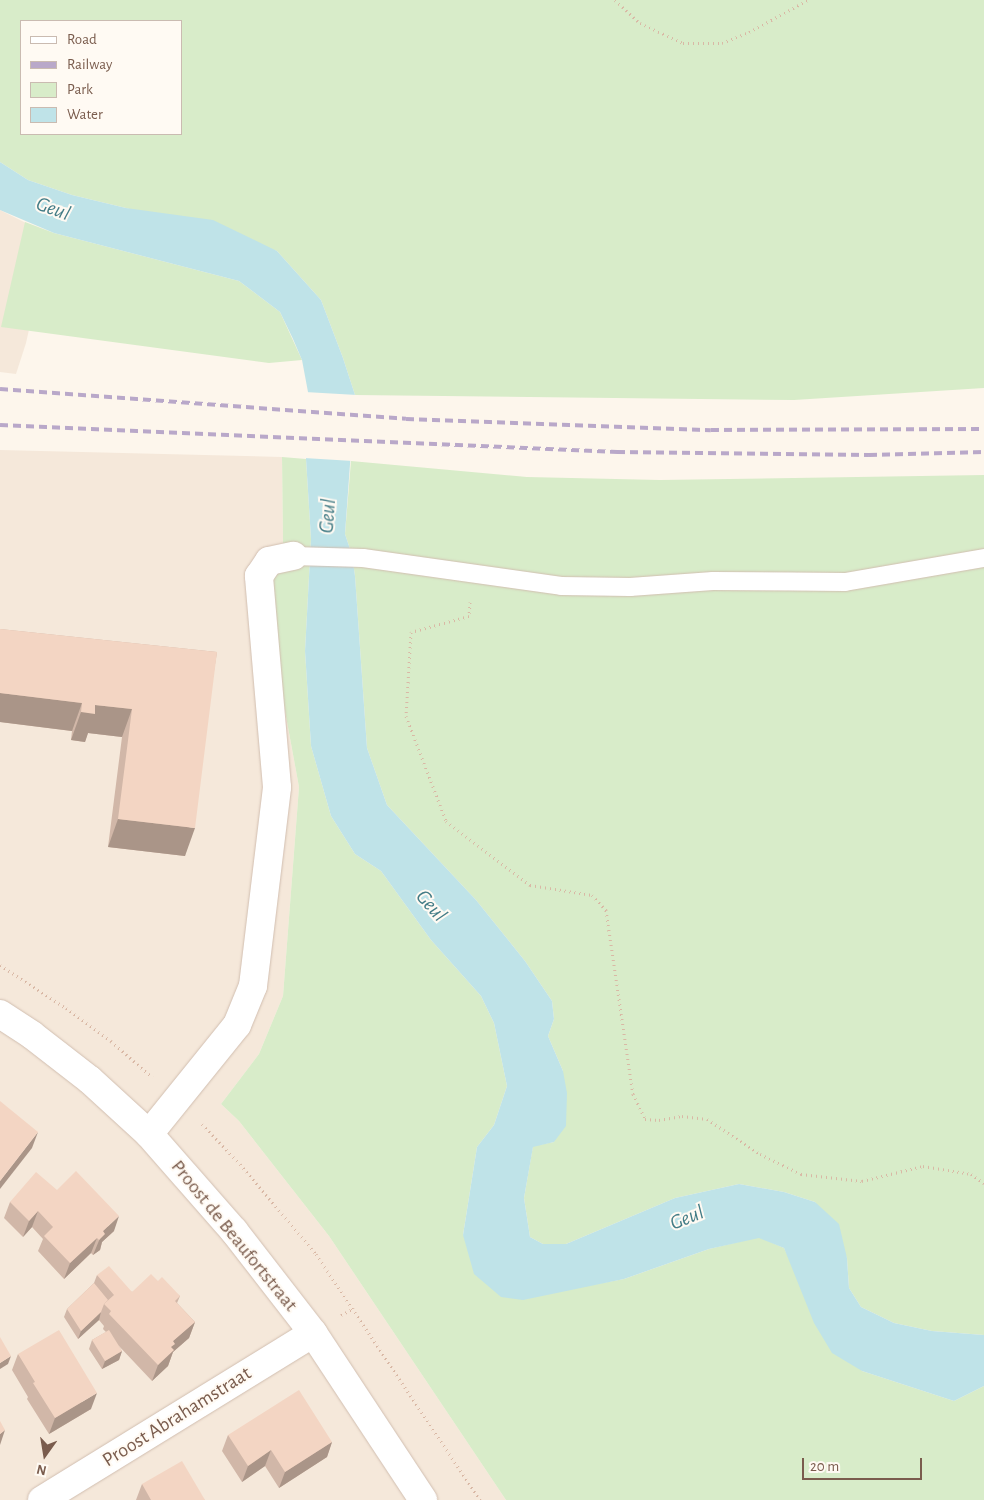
<!DOCTYPE html>
<html>
<head>
<meta charset="utf-8">
<style>
  body { margin:0 }
  #map { position:relative; width:984px; height:1500px; overflow:hidden; background:#fdf6ec; font-family:"Alegreya Sans",sans-serif }
  div>[style] { position:absolute }
  [style*='--x'] { left:calc(var(--x)*1px); top:calc(var(--y)*1px); width:calc(var(--w)*1px); rotate:calc(var(--a)*1deg) }
  .residential>* { inset:0; background:#f5e8da }
  .green>* { inset:0; background:#d8ecc9 }
  .water>* { inset:0; background:#bfe3e8 }
  .pier>* { inset:0; background:#fdf6ec }
  .path>* { height:3px; margin-top:-1.5px; transform-origin:0; background:repeating-linear-gradient(90deg,#d9b8a5 0 1px,transparent 0 5px) }
  .roads { filter:drop-shadow(0 0 1px #d1beb0) drop-shadow(0 0 1px #d1beb0) }
  .service>* { height:18px; margin:-9px; padding:0 9px; transform-origin:9px; border-radius:9px; background:#fff }
  .minor>* { height:28px; margin:-14px; padding:0 14px; transform-origin:14px; border-radius:14px; background:#fff }
  .tertiary>* { height:28px; margin:-14px; padding:0 14px; transform-origin:14px; border-radius:14px; background:#fff }
  .rail>* { height:4px; margin-top:-2px; transform-origin:0; background:repeating-linear-gradient(90deg,#b9a8c9 0 8px,transparent 0 13px) }
  .wall>* { inset:0; background:#d1b7a8 }
  .shaded-wall>* { inset:0; background:#aa9588 }
  .building>* { inset:0; background:#f3d5c3 }
  span { translate:-50% -50%; white-space:nowrap; text-align:center; line-height:1.15; -webkit-text-stroke:4px #fffaf3; paint-order:stroke }
  .street-label { font-size:20px; color:#7a5c4d }
  .water-label { font-size:21px; color:#437c86; font-style:italic }
  .legend { position:absolute; left:20px; top:20px; width:162px; height:115px; box-sizing:border-box; background:#fffaf3; border:1px solid #cabbb1; margin:0; padding:6px 9px; list-style:none; font-size:15px; color:#7a5c4d }
  .legend li { display:flex; align-items:center; gap:10px; height:25px }
  .legend b { width:25px; border:1px solid #cabbb1 }
  .north { position:absolute; left:20px; top:1430px; width:50px; height:50px; -webkit-text-stroke:4px #fffaf3; paint-order:stroke; rotate:193deg; font-size:14px; font-weight:700; line-height:20px; text-align:center; color:#7a5c4d }
  .north::after { content:''; display:block; margin:auto; width:18px; height:22px; background:#7a5c4d; clip-path:polygon(50% 0,100% 100%,50% 72%,0 100%) }
  .scale { position:absolute; left:802px; top:1458px; width:120px; height:22px; box-sizing:border-box; border:2px solid #7a5c4d; border-top:0; padding-left:6px; font-size:15px; line-height:18px; white-space:nowrap; color:#7a5c4d; -webkit-text-stroke:4px #fffaf3; paint-order:stroke }
</style>
</head>
<body>
<div id="map">
  <div class="residential">
    <div style="clip-path:polygon(0 210px,50px 235px,26px 343px,16px 374px,0 372px)"></div>
    <div style="clip-path:polygon(0 450px,282px 457px,283px 542px,281px 571px,261px 580px,299px 787px,283px 996px,259px 1054px,221px 1104px,239px 1121px,329px 1236px,506px 1500px,0 1500px)"></div>
  </div>
  <div class="green">
    <div style="clip-path:polygon(evenodd,0 0,984px 0,984px 388px,794px 400px,355px 395px,343px 358px,321px 300px,277px 251px,126px 208px,72px 195px,28px 180px,0 162px,0 0,21px 21px,181px 21px,181px 134px,21px 134px,21px 21px)"></div>
    <div style="clip-path:polygon(25px 222px,54px 233px,239px 281px,280px 312px,302px 360px,269px 363px,1px 327px)"></div>
    <div style="clip-path:polygon(282px 457px,306px 459px,311px 539px,305px 651px,311px 746px,331px 816px,355px 854px,381px 871px,431px 940px,481px 996px,494px 1023px,507px 1086px,494px 1125px,477px 1147px,463px 1235px,575px 1288px,624px 1279px,709px 1249px,759px 1237px,784px 1248px,795px 1270px,862px 1371px,954px 1401px,984px 1386px,984px 1500px,506px 1500px,329px 1236px,239px 1121px,221px 1104px,259px 1054px,283px 996px,299px 787px,261px 580px,281px 571px,283px 542px)"></div>
    <div style="clip-path:polygon(351px 461px,527px 477px,660px 480px,984px 475px,984px 1335px,932px 1331px,894px 1323px,861px 1307px,849px 1288px,847px 1258px,815px 1202px,784px 1192px,739px 1184px,675px 1198px,566px 1244px,543px 1244px,530px 1237px,524px 1198px,533px 1146px,554px 1142px,563px 1071px,548px 1036px,554px 1019px,552px 1001px,525px 961px,476px 900px,387px 805px,367px 748px,355px 576px,352px 555px,345px 534px)"></div>
  </div>
  <div class="water">
    <div style="clip-path:polygon(0 162px,28px 180px,72px 195px,126px 208px,213px 220px,277px 251px,321px 300px,343px 358px,355px 395px,345px 534px,352px 555px,355px 576px,367px 748px,387px 805px,476px 900px,525px 961px,552px 1001px,554px 1019px,548px 1036px,563px 1071px,567px 1093px,566px 1126px,554px 1142px,533px 1147px,524px 1198px,530px 1237px,543px 1244px,566px 1244px,675px 1198px,739px 1184px,784px 1192px,815px 1202px,839px 1224px,847px 1258px,849px 1288px,861px 1307px,894px 1323px,932px 1331px,984px 1335px,984px 1386px,954px 1401px,862px 1371px,832px 1353px,814px 1323px,784px 1248px,759px 1238px,709px 1249px,624px 1279px,523px 1300px,501px 1297px,474px 1274px,463px 1235px,477px 1147px,494px 1125px,507px 1086px,494px 1023px,481px 996px,431px 940px,381px 871px,355px 854px,331px 816px,311px 746px,305px 651px,311px 539px,306px 459px,308px 392px,302px 360px,293px 339px,280px 312px,239px 281px,54px 233px,0 210px)"></div>
  </div>
  <div class="pier">
    <div style="clip-path:polygon(305px 392px,357px 395px,353px 461px,304px 458px)"></div>
  </div>
  <div class="path">
    <div style="--x:615;--y:0;--w:34;--a:43"></div>
    <div style="--x:640;--y:23;--w:47;--a:24.9"></div>
    <div style="--x:683;--y:43;--w:39;--a:0"></div>
    <div style="--x:722;--y:43;--w:29;--a:-22"></div>
    <div style="--x:749;--y:32;--w:67;--a:-28.5"></div>
    <div style="--x:470;--y:602;--w:14;--a:94"></div>
    <div style="--x:469;--y:616;--w:60;--a:164.6"></div>
    <div style="--x:411;--y:632;--w:84;--a:93.4"></div>
    <div style="--x:406;--y:716;--w:112;--a:69.1"></div>
    <div style="--x:446;--y:821;--w:106;--a:37.3"></div>
    <div style="--x:530;--y:885;--w:63;--a:9.2"></div>
    <div style="--x:592;--y:895;--w:21;--a:47"></div>
    <div style="--x:606;--y:910;--w:186;--a:81.7"></div>
    <div style="--x:633;--y:1094;--w:28;--a:64"></div>
    <div style="--x:645;--y:1119;--w:14;--a:4"></div>
    <div style="--x:659;--y:1120;--w:23;--a:-10"></div>
    <div style="--x:682;--y:1116;--w:25;--a:7"></div>
    <div style="--x:707;--y:1119;--w:64;--a:33.4"></div>
    <div style="--x:760;--y:1154;--w:46;--a:26"></div>
    <div style="--x:801;--y:1174;--w:61;--a:6.5"></div>
    <div style="--x:862;--y:1181;--w:63;--a:-13.8"></div>
    <div style="--x:923;--y:1166;--w:49;--a:9.5"></div>
    <div style="--x:971;--y:1174;--w:16;--a:35"></div>
    <div style="--x:0;--y:965;--w:79;--a:33.1"></div>
    <div style="--x:66;--y:1008;--w:56;--a:36.3"></div>
    <div style="--x:111;--y:1041;--w:55;--a:41.3"></div>
    <div style="--x:202;--y:1124;--w:55;--a:46.5"></div>
    <div style="--x:240;--y:1164;--w:118;--a:49.8"></div>
    <div style="--x:316;--y:1254;--w:296;--a:56.3"></div>
    <div style="--x:341;--y:1315;--w:15;--a:-28"></div>
  </div>
  <div class="roads">
    <div class="service">
      <div style="--x:293;--y:556;--w:70;--a:1.6"></div>
      <div style="--x:363;--y:558;--w:200;--a:8"></div>
      <div style="--x:561;--y:586;--w:69;--a:0.8"></div>
      <div style="--x:630;--y:587;--w:83;--a:-4.1"></div>
      <div style="--x:713;--y:581;--w:132;--a:0.4"></div>
      <div style="--x:845;--y:582;--w:141;--a:-9.8"></div>
    </div>
    <div class="minor">
      <div style="--x:149;--y:1134;--w:140;--a:-51.1"></div>
      <div style="--x:237;--y:1025;--w:42;--a:-67.7"></div>
      <div style="--x:253;--y:986;--w:200;--a:-83.1"></div>
      <div style="--x:277;--y:787;--w:212;--a:-94.9"></div>
      <div style="--x:259;--y:576;--w:18;--a:-56"></div>
      <div style="--x:269;--y:561;--w:25;--a:-12"></div>
      <div style="--x:42;--y:1500;--w:318;--a:-31.6"></div>
    </div>
    <div class="tertiary">
      <div style="--x:0;--y:1014;--w:38;--a:33"></div>
      <div style="--x:32;--y:1035;--w:73;--a:37.8"></div>
      <div style="--x:90;--y:1080;--w:80;--a:42.5"></div>
      <div style="--x:149;--y:1134;--w:129;--a:48.8"></div>
      <div style="--x:234;--y:1231;--w:129;--a:52.2"></div>
      <div style="--x:313;--y:1333;--w:200;--a:56.6"></div>
    </div>
  </div>
  <div class="rail">
    <div style="--x:0;--y:389;--w:407;--a:4.2"></div>
    <div style="--x:406;--y:419;--w:305;--a:2.1"></div>
    <div style="--x:711;--y:430;--w:273;--a:-0.2"></div>
    <div style="--x:0;--y:425;--w:618;--a:2.51"></div>
    <div style="--x:617;--y:452;--w:252;--a:0.7"></div>
    <div style="--x:869;--y:455;--w:115;--a:-1.5"></div>
  </div>
  <div class="wall">
    <div style="clip-path:polygon(0 629px,217px 652px,185px 856px,108px 847px,122px 737px,88px 733px,85px 742px,71px 740px,72px 731px,0 722px)"></div>
    <div style="clip-path:polygon(57px 1190px,114px 1231px,102px 1242px,100px 1250px,93px 1255px,91px 1253px,64px 1279px,38px 1251px,43px 1239px,32px 1227px,23px 1237px,4px 1218px,10px 1202px)"></div>
    <div style="clip-path:polygon(97px 1275px,132px 1292px,158px 1281px,180px 1296px,177px 1303px,195px 1322px,189px 1338px,173px 1352px,168px 1366px,152px 1381px,118px 1345px,122px 1351px,119px 1360px,102px 1369px,89px 1349px,92px 1340px,106px 1332px,103px 1329px,104px 1326px,99px 1320px,78px 1339px,64px 1317px,67px 1309px,94px 1283px)"></div>
    <div style="clip-path:polygon(18px 1354px,91px 1409px,49px 1434px,27px 1399px,28px 1397px,12px 1370px)"></div>
    <div style="clip-path:polygon(228px 1435px,332px 1442px,327px 1457px,279px 1488px,265px 1466px,242px 1482px,222px 1451px)"></div>
    <div style="clip-path:polygon(142px 1484px,205px 1500px,136px 1500px)"></div>
  </div>
  <div class="shaded-wall">
    <div style="clip-path:polygon(0 693px,82px 703px,72px 731px,0 722px)"></div>
    <div style="clip-path:polygon(95px 705px,132px 709px,122px 737px,88px 733px,85px 742px,71px 740px,81px 712px)"></div>
    <div style="clip-path:polygon(118px 819px,195px 828px,185px 856px,108px 847px)"></div>
    <div style="clip-path:polygon(38px 1132px,32px 1148px,0 1189px,0 1181px)"></div>
    <div style="clip-path:polygon(38px 1211px,32px 1227px,23px 1237px,29px 1221px)"></div>
    <div style="clip-path:polygon(119px 1216px,114px 1231px,102px 1242px,100px 1250px,93px 1255px,103px 1231px)"></div>
    <div style="clip-path:polygon(97px 1238px,91px 1253px,64px 1279px,70px 1263px)"></div>
    <div style="clip-path:polygon(101px 1312px,99px 1320px,78px 1339px,81px 1331px)"></div>
    <div style="clip-path:polygon(195px 1322px,189px 1338px,173px 1352px,168px 1366px,152px 1381px,158px 1365px,173px 1341px)"></div>
    <div style="clip-path:polygon(122px 1351px,119px 1360px,102px 1369px,105px 1361px)"></div>
    <div style="clip-path:polygon(11px 1356px,8px 1364px,0 1369px,0 1363px)"></div>
    <div style="clip-path:polygon(97px 1393px,91px 1409px,49px 1434px,55px 1418px)"></div>
    <div style="clip-path:polygon(5px 1430px,0 1445px,0 1434px)"></div>
    <div style="clip-path:polygon(332px 1442px,327px 1457px,279px 1488px,285px 1472px)"></div>
    <div style="clip-path:polygon(271px 1450px,265px 1466px,242px 1482px,248px 1466px)"></div>
  </div>
  <div class="building">
    <div style="clip-path:polygon(0 629px,217px 652px,195px 828px,118px 819px,132px 709px,95px 705px,95px 714px,81px 712px,82px 703px,0 693px)"></div>
    <div style="clip-path:polygon(0 1101px,38px 1132px,0 1181px)"></div>
    <div style="clip-path:polygon(76px 1171px,119px 1216px,103px 1231px,105px 1234px,99px 1240px,97px 1238px,70px 1263px,44px 1236px,53px 1227px,38px 1211px,29px 1221px,10px 1202px,36px 1172px,57px 1190px)"></div>
    <div style="clip-path:polygon(109px 1266px,132px 1292px,151px 1274px,158px 1281px,162px 1277px,180px 1296px,175px 1301px,195px 1322px,173px 1341px,175px 1344px,171px 1347px,174px 1350px,158px 1365px,109px 1314px,111px 1311px,104px 1304px,114px 1295px,97px 1275px)"></div>
    <div style="clip-path:polygon(94px 1283px,108px 1300px,104px 1304px,101px 1312px,81px 1331px,67px 1309px)"></div>
    <div style="clip-path:polygon(59px 1330px,97px 1393px,55px 1418px,33px 1383px,35px 1382px,18px 1354px)"></div>
    <div style="clip-path:polygon(109px 1330px,122px 1351px,105px 1361px,92px 1340px)"></div>
    <div style="clip-path:polygon(0 1337px,11px 1356px,0 1363px)"></div>
    <div style="clip-path:polygon(299px 1390px,332px 1442px,285px 1472px,271px 1450px,248px 1466px,228px 1435px)"></div>
    <div style="clip-path:polygon(0 1421px,5px 1430px,0 1434px)"></div>
    <div style="clip-path:polygon(182px 1461px,205px 1500px,151px 1500px,142px 1484px)"></div>
  </div>
  <div class="street-label">
    <span style="left:234px;top:1236px;rotate:51deg">Proost de Beaufortstraat</span>
    <span style="left:177px;top:1417px;rotate:-32deg">Proost Abrahamstraat</span>
  </div>
  <div class="water-label">
    <span style="left:53px;top:209px;rotate:20deg">Geul</span>
    <span style="left:328px;top:516px;rotate:-86deg">Geul</span>
    <span style="left:431px;top:906px;rotate:48deg">Geul</span>
    <span style="left:687px;top:1218px;rotate:-22deg">Geul</span>
  </div>
  <ul class="legend">
  <li><b style="height:6px;background:#fff"></b>Road</li>
  <li><b style="height:6px;background:#b9a8c9"></b>Railway</li>
  <li><b style="height:14px;background:#d8ecc9"></b>Park</li>
  <li><b style="height:14px;background:#bfe3e8"></b>Water</li>
  </ul>
  <div class="north">N</div>
  <div class="scale">20 m</div>
</div>
</body>
</html>
